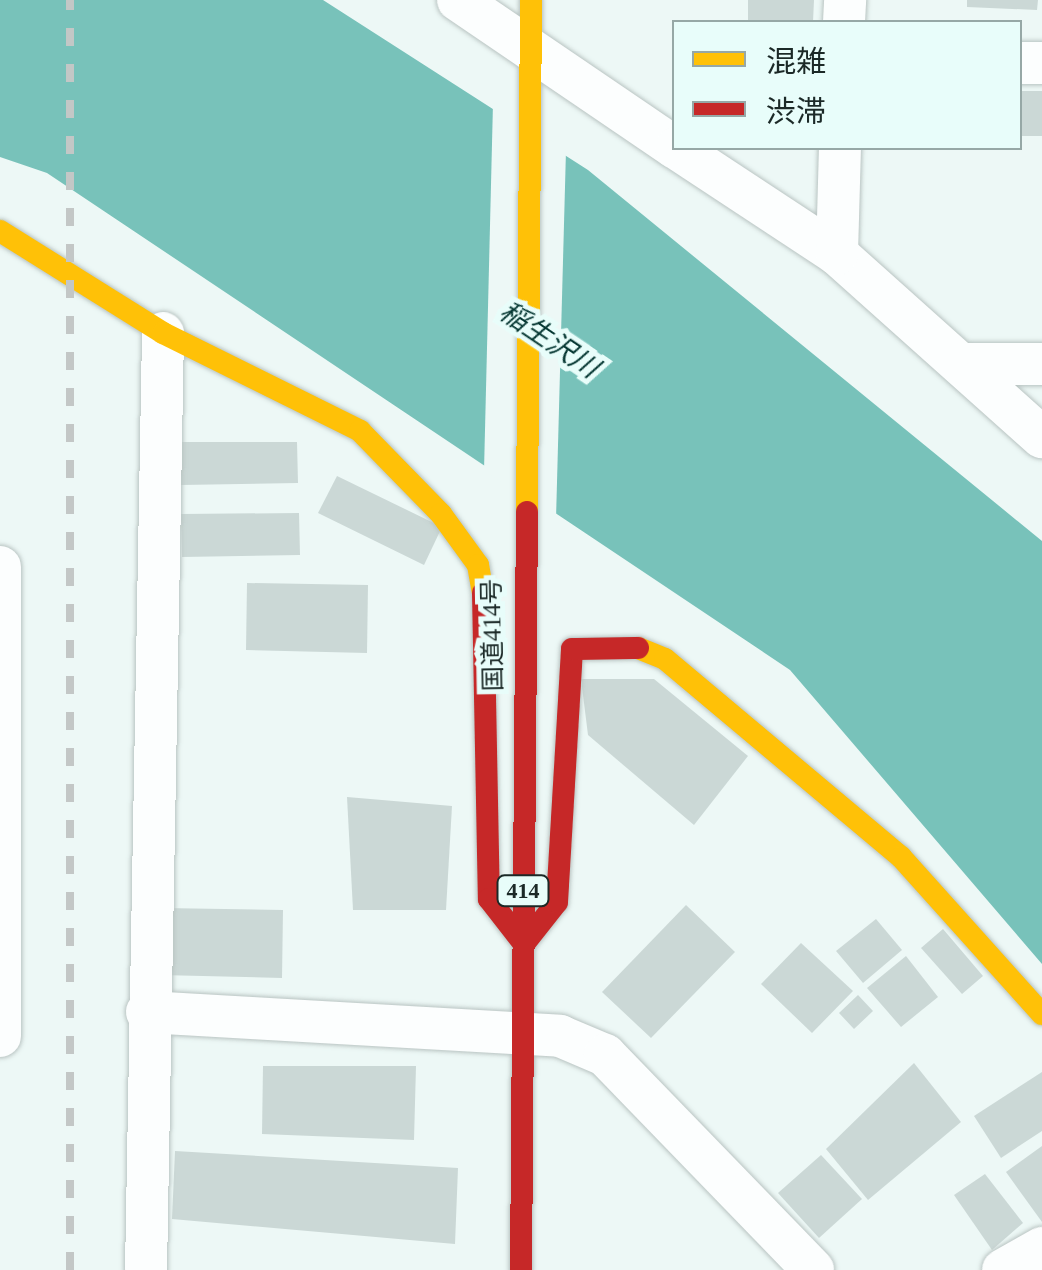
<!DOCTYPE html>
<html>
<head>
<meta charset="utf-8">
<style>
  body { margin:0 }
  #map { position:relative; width:1042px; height:1270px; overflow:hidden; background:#edf8f6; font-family:"Times New Roman","Noto Sans JP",serif }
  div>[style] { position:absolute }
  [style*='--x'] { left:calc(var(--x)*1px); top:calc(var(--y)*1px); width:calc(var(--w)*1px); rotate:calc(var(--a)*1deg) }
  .water>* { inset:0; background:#78c2ba }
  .pier>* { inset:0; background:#edf8f6 }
  .building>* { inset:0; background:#cbd8d6 }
  .roads { filter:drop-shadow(0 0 2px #b9c4c2) drop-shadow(0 0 2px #b9c4c2) }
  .street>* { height:42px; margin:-21px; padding:0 21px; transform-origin:21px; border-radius:21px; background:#fcfefe }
  .slow>* { height:22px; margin:-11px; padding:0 11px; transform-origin:11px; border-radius:11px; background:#ffc107 }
  .jam>* { height:22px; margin:-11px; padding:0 11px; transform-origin:11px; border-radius:11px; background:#c62828 }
  .rail>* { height:8px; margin-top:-4px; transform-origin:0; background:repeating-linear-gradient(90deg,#c3c7c6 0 18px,transparent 0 36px) }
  span { translate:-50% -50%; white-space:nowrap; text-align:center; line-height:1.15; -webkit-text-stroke:10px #e8fdfa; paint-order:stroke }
  .shield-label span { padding:2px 8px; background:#e8fdfa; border:2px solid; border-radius:8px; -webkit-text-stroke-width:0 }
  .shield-label { font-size:22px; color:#1b2927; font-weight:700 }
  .street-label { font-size:25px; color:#1b2927 }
  .water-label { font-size:28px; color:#063833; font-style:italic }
  .legend { position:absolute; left:672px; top:20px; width:350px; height:130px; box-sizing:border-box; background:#e8fdfa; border:2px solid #96a8a6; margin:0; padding:12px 18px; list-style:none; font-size:30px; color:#1b2927 }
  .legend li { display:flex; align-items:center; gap:20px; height:50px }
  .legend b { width:50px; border:2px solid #96a8a6 }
</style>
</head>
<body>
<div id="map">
  <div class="water">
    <div style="clip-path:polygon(0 0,323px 0,588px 170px,1042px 541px,1042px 964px,790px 670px,47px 173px,0 157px)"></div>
  </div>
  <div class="pier">
    <div style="clip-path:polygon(493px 103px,566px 150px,556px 519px,484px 471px)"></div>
  </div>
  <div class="building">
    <div style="clip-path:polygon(748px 0,814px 0,813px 22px,748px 22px)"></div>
    <div style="clip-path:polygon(967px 0,1038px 0,1037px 10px,967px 7px)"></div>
    <div style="clip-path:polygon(1020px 91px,1042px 91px,1042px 136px,1020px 136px)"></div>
    <div style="clip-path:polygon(180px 442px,297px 442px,298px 483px,181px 485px)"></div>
    <div style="clip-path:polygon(337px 476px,442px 527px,424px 565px,318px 513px)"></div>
    <div style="clip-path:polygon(299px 513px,300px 555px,182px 557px,181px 514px)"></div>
    <div style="clip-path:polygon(247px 583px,368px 585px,367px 653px,246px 650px)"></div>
    <div style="clip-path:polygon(581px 679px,654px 679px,748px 756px,694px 825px,588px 735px)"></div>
    <div style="clip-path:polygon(347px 797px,452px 806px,446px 910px,353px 910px)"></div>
    <div style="clip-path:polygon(686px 905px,735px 952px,651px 1038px,602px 992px)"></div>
    <div style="clip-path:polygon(162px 908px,283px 910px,282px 978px,160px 975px)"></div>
    <div style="clip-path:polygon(876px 919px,902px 950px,863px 983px,836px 951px)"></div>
    <div style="clip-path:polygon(943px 929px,983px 976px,962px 994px,921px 948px)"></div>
    <div style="clip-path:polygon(801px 943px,853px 991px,812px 1033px,761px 984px)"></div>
    <div style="clip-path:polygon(906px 956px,938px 997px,901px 1027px,867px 988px)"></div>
    <div style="clip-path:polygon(858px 995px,873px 1011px,854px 1029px,839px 1013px)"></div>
    <div style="clip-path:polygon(914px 1063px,961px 1122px,868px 1200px,826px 1149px)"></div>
    <div style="clip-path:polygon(263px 1066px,416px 1066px,414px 1140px,262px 1134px)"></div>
    <div style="clip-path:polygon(1042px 1072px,1042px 1131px,1001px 1158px,974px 1116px)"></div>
    <div style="clip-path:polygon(1042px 1146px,1042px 1222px,1006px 1172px)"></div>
    <div style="clip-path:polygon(175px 1151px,458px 1168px,455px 1244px,172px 1219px)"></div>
    <div style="clip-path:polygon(821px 1155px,862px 1199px,819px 1238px,778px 1193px)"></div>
    <div style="clip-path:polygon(985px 1174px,1023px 1223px,992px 1250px,954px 1195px)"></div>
  </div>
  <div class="roads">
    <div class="street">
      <div style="--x:458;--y:0;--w:261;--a:34.2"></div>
      <div style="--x:844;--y:22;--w:22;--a:-87"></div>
      <div style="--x:1020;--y:63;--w:22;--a:0"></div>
      <div style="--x:676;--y:148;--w:193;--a:33.4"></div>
      <div style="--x:837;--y:254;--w:275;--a:41.8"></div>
      <div style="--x:837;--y:254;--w:106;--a:-88.4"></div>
      <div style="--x:964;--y:364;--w:78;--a:0"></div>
      <div style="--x:0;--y:567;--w:469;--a:90"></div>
      <div style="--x:147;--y:1012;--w:414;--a:3.3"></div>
      <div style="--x:560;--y:1036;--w:49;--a:22.9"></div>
      <div style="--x:605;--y:1055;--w:299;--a:45.9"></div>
      <div style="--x:146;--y:1270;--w:937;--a:-88.96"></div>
      <div style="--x:1003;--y:1270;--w:45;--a:-29.4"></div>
    </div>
    <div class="slow">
      <div style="--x:0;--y:231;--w:192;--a:32"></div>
      <div style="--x:163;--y:333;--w:220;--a:26.4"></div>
      <div style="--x:360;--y:431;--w:116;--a:45.7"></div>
      <div style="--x:441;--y:514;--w:63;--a:54"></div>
      <div style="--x:478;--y:565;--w:28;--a:80"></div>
      <div style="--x:527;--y:512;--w:512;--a:-89.55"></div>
      <div style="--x:638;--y:648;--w:29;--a:22"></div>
      <div style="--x:665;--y:659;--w:308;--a:40"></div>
      <div style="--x:901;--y:857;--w:211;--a:48.1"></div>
    </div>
    <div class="jam">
      <div style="--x:483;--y:593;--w:306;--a:88.9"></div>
      <div style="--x:489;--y:899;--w:57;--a:52.1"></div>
      <div style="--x:524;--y:944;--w:53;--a:-51.8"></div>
      <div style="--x:557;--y:902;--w:253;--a:-86.6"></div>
      <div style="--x:572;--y:649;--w:66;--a:-0.9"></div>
      <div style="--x:521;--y:1270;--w:758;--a:-89.55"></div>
    </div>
  </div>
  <div class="rail">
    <div style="--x:70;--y:1270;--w:1270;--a:-90"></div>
  </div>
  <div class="shield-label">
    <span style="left:523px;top:891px">414</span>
  </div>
  <div class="street-label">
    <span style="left:493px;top:635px;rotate:-91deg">国道414号</span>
  </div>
  <div class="water-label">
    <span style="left:549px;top:340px;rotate:34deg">稲生沢川</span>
  </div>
  <ul class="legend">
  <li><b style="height:12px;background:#ffc107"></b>混雑</li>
  <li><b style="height:12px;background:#c62828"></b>渋滞</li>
  </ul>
</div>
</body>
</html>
